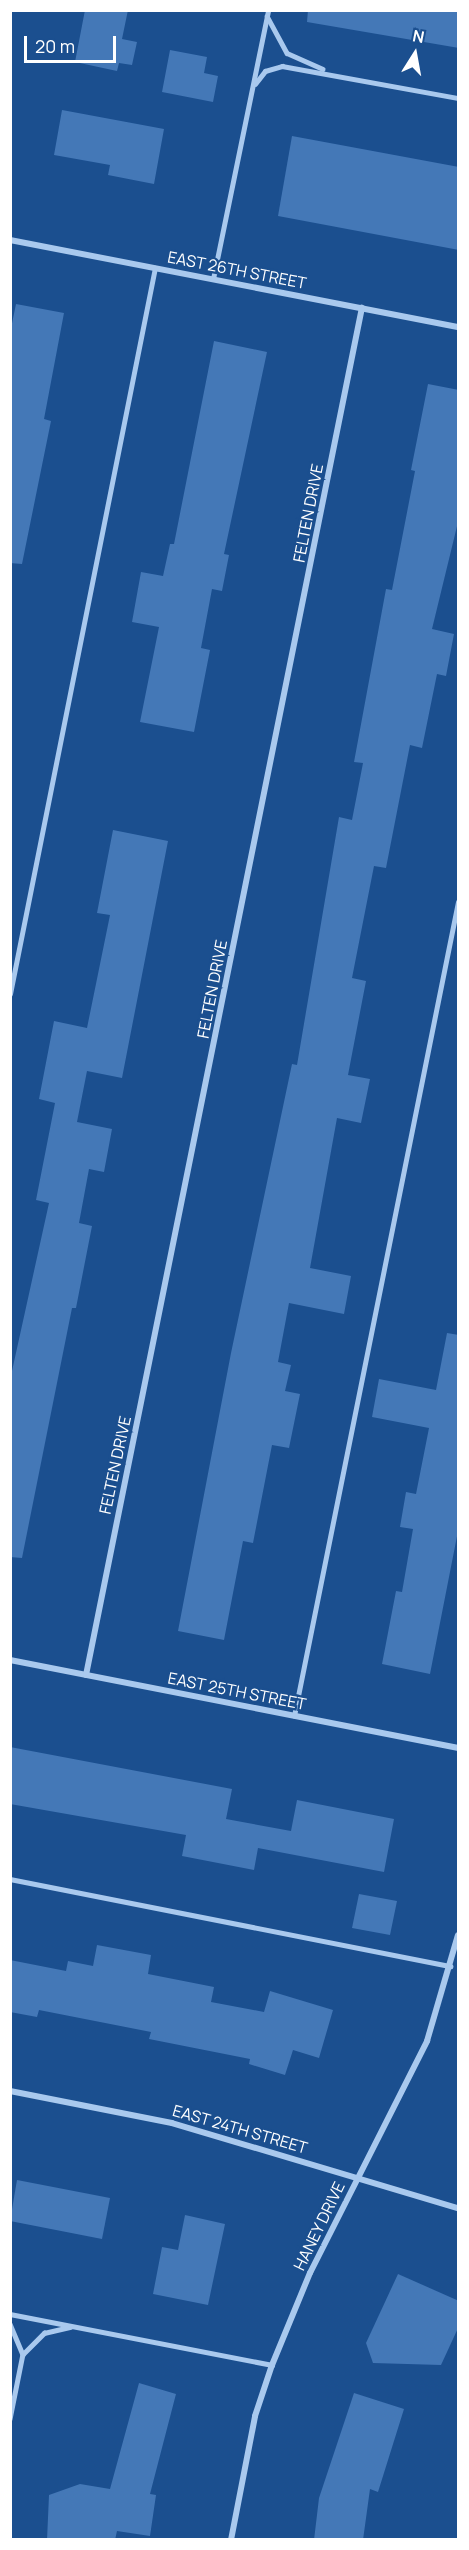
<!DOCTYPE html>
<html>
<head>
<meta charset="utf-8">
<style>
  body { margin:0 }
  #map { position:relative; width:469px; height:2550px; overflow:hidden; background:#1b4f8f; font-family:Manrope,sans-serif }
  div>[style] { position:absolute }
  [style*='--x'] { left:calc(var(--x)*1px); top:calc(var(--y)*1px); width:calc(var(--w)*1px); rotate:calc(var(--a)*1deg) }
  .building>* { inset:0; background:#4478b7 }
  .service>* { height:4.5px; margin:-2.25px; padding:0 2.25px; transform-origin:2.25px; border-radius:2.25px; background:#a9c9ee }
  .minor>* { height:6px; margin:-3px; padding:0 3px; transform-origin:3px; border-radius:3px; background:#a9c9ee }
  span { translate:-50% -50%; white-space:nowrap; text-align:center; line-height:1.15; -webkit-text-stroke:4.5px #1b4f8f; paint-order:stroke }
  .street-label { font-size:16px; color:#fff }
  .frame { position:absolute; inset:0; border:12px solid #fff; pointer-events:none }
  .north { position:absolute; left:385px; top:24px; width:60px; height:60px; -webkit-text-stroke:4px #1b4f8f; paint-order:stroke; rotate:11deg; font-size:16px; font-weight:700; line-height:24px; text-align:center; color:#fff }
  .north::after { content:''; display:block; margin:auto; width:21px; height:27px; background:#fff; clip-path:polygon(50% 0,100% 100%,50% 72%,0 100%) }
  .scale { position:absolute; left:24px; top:36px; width:92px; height:27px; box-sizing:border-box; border:3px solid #fff; border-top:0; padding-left:8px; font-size:18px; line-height:21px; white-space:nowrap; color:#fff; -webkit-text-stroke:4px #1b4f8f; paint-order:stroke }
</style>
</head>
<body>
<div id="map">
  <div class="building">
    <div style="clip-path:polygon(85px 10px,128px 10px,122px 39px,137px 42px,132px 65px,119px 63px,117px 71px,75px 62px)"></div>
    <div style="clip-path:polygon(308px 10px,459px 10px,459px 48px,307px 22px)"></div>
    <div style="clip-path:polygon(170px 50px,207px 57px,204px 73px,218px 76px,213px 102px,162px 92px)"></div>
    <div style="clip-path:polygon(62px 110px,164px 129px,154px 184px,108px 175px,110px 165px,54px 155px)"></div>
    <div style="clip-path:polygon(292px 136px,459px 167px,459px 250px,278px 216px)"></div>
    <div style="clip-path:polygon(16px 304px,64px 313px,44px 419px,51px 421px,22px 564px,10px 563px,10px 333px)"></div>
    <div style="clip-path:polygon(214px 341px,267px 352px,224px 554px,229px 555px,222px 591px,212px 589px,201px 648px,210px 650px,194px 732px,140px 722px,159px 627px,132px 622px,141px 572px,163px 576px,170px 544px,174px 544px)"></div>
    <div style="clip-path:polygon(428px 384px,459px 390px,459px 518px,432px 629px,454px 634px,446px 676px,437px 674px,422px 748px,410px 745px,386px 868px,374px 866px,352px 978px,366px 981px,348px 1075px,370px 1079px,361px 1123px,337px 1118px,310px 1268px,351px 1276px,344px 1314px,289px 1303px,278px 1362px,291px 1365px,285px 1391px,300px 1394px,289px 1448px,272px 1445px,253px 1543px,243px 1541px,224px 1640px,178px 1631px,231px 1353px,292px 1064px,297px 1065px,339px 817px,352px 820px,363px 763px,354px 762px,386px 589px,392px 590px,415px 471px,411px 470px)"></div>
    <div style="clip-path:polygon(113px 830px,168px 841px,122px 1078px,87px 1071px,77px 1122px,112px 1129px,104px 1172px,89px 1169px,79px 1223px,92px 1226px,76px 1308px,72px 1308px,22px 1558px,10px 1557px,10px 1380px,49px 1203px,36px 1200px,55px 1103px,39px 1099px,54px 1021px,87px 1028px,110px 915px,97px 913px)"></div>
    <div style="clip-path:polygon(447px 1333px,459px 1335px,459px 1526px,430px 1674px,382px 1664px,396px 1591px,402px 1592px,413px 1529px,400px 1527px,406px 1492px,416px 1494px,429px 1428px,372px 1417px,379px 1379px,436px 1390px)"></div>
    <div style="clip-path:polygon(10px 1747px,232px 1789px,226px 1819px,291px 1831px,297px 1800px,394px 1819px,384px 1872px,258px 1848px,254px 1870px,182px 1856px,186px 1835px,10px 1804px)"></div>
    <div style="clip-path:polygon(359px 1894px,397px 1901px,390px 1935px,352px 1928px)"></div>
    <div style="clip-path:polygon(97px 1945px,151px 1955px,148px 1974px,214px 1987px,211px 2002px,264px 2012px,270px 1991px,333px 2010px,319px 2058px,293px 2050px,285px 2075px,249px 2064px,250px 2059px,149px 2039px,151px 2032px,39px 2010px,37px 2017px,10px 2012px,10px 1960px,66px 1971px,68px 1961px,93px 1966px)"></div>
    <div style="clip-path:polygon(17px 2180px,110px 2198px,102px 2239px,10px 2221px)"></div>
    <div style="clip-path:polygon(185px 2215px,225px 2224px,208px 2305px,153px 2294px,162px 2247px,178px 2250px)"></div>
    <div style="clip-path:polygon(398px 2274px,459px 2301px,459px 2326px,441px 2365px,373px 2363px,366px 2343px)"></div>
    <div style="clip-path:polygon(139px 2383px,176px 2394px,150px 2494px,156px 2495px,150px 2536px,117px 2531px,115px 2540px,47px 2540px,49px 2495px,80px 2484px,110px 2489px)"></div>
    <div style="clip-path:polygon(354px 2393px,404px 2409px,378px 2492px,370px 2489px,363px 2540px,314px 2540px,319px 2498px)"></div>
  </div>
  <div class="service">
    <div style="--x:267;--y:16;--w:42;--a:61.6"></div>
    <div style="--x:287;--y:53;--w:39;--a:24"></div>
    <div style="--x:255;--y:84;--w:16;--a:-52"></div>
    <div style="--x:265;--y:71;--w:18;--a:-16"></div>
    <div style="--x:282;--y:66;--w:179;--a:10.3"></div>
    <div style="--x:213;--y:279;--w:275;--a:-78.4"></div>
    <div style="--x:10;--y:994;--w:740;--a:-78.71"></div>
    <div style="--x:294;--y:1716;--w:830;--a:-78.61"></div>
    <div style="--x:10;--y:1879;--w:449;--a:11.2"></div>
    <div style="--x:10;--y:2314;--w:267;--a:11"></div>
    <div style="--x:10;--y:2324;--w:33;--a:67"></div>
    <div style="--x:23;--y:2354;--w:66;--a:101.3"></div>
    <div style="--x:23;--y:2354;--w:30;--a:-45"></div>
    <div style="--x:44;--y:2333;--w:27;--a:-13"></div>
  </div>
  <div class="minor">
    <div style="--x:10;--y:240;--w:456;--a:11"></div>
    <div style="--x:10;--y:1660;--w:457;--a:11.1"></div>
    <div style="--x:86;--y:1675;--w:1395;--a:-78.59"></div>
    <div style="--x:10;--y:2091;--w:165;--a:11.2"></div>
    <div style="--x:172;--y:2123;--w:298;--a:16.6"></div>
    <div style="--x:231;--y:2540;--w:126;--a:-79"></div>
    <div style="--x:255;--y:2416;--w:54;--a:-71.6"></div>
    <div style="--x:272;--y:2365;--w:100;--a:-67.6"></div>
    <div style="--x:310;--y:2273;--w:260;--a:-63.2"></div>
    <div style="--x:427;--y:2041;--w:110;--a:-73.7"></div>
  </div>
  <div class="street-label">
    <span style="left:237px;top:270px;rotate:11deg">EAST 26TH STREET</span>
    <span style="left:308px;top:513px;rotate:-79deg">FELTEN DRIVE</span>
    <span style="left:212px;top:989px;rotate:-79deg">FELTEN DRIVE</span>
    <span style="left:115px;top:1465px;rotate:-78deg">FELTEN DRIVE</span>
    <span style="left:237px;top:1691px;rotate:11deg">EAST 25TH STREET</span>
    <span style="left:240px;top:2129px;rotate:16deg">EAST 24TH STREET</span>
    <span style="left:319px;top:2226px;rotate:-64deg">HANEY DRIVE</span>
  </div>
  <div class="frame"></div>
  <div class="north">N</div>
  <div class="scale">20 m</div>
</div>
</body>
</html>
